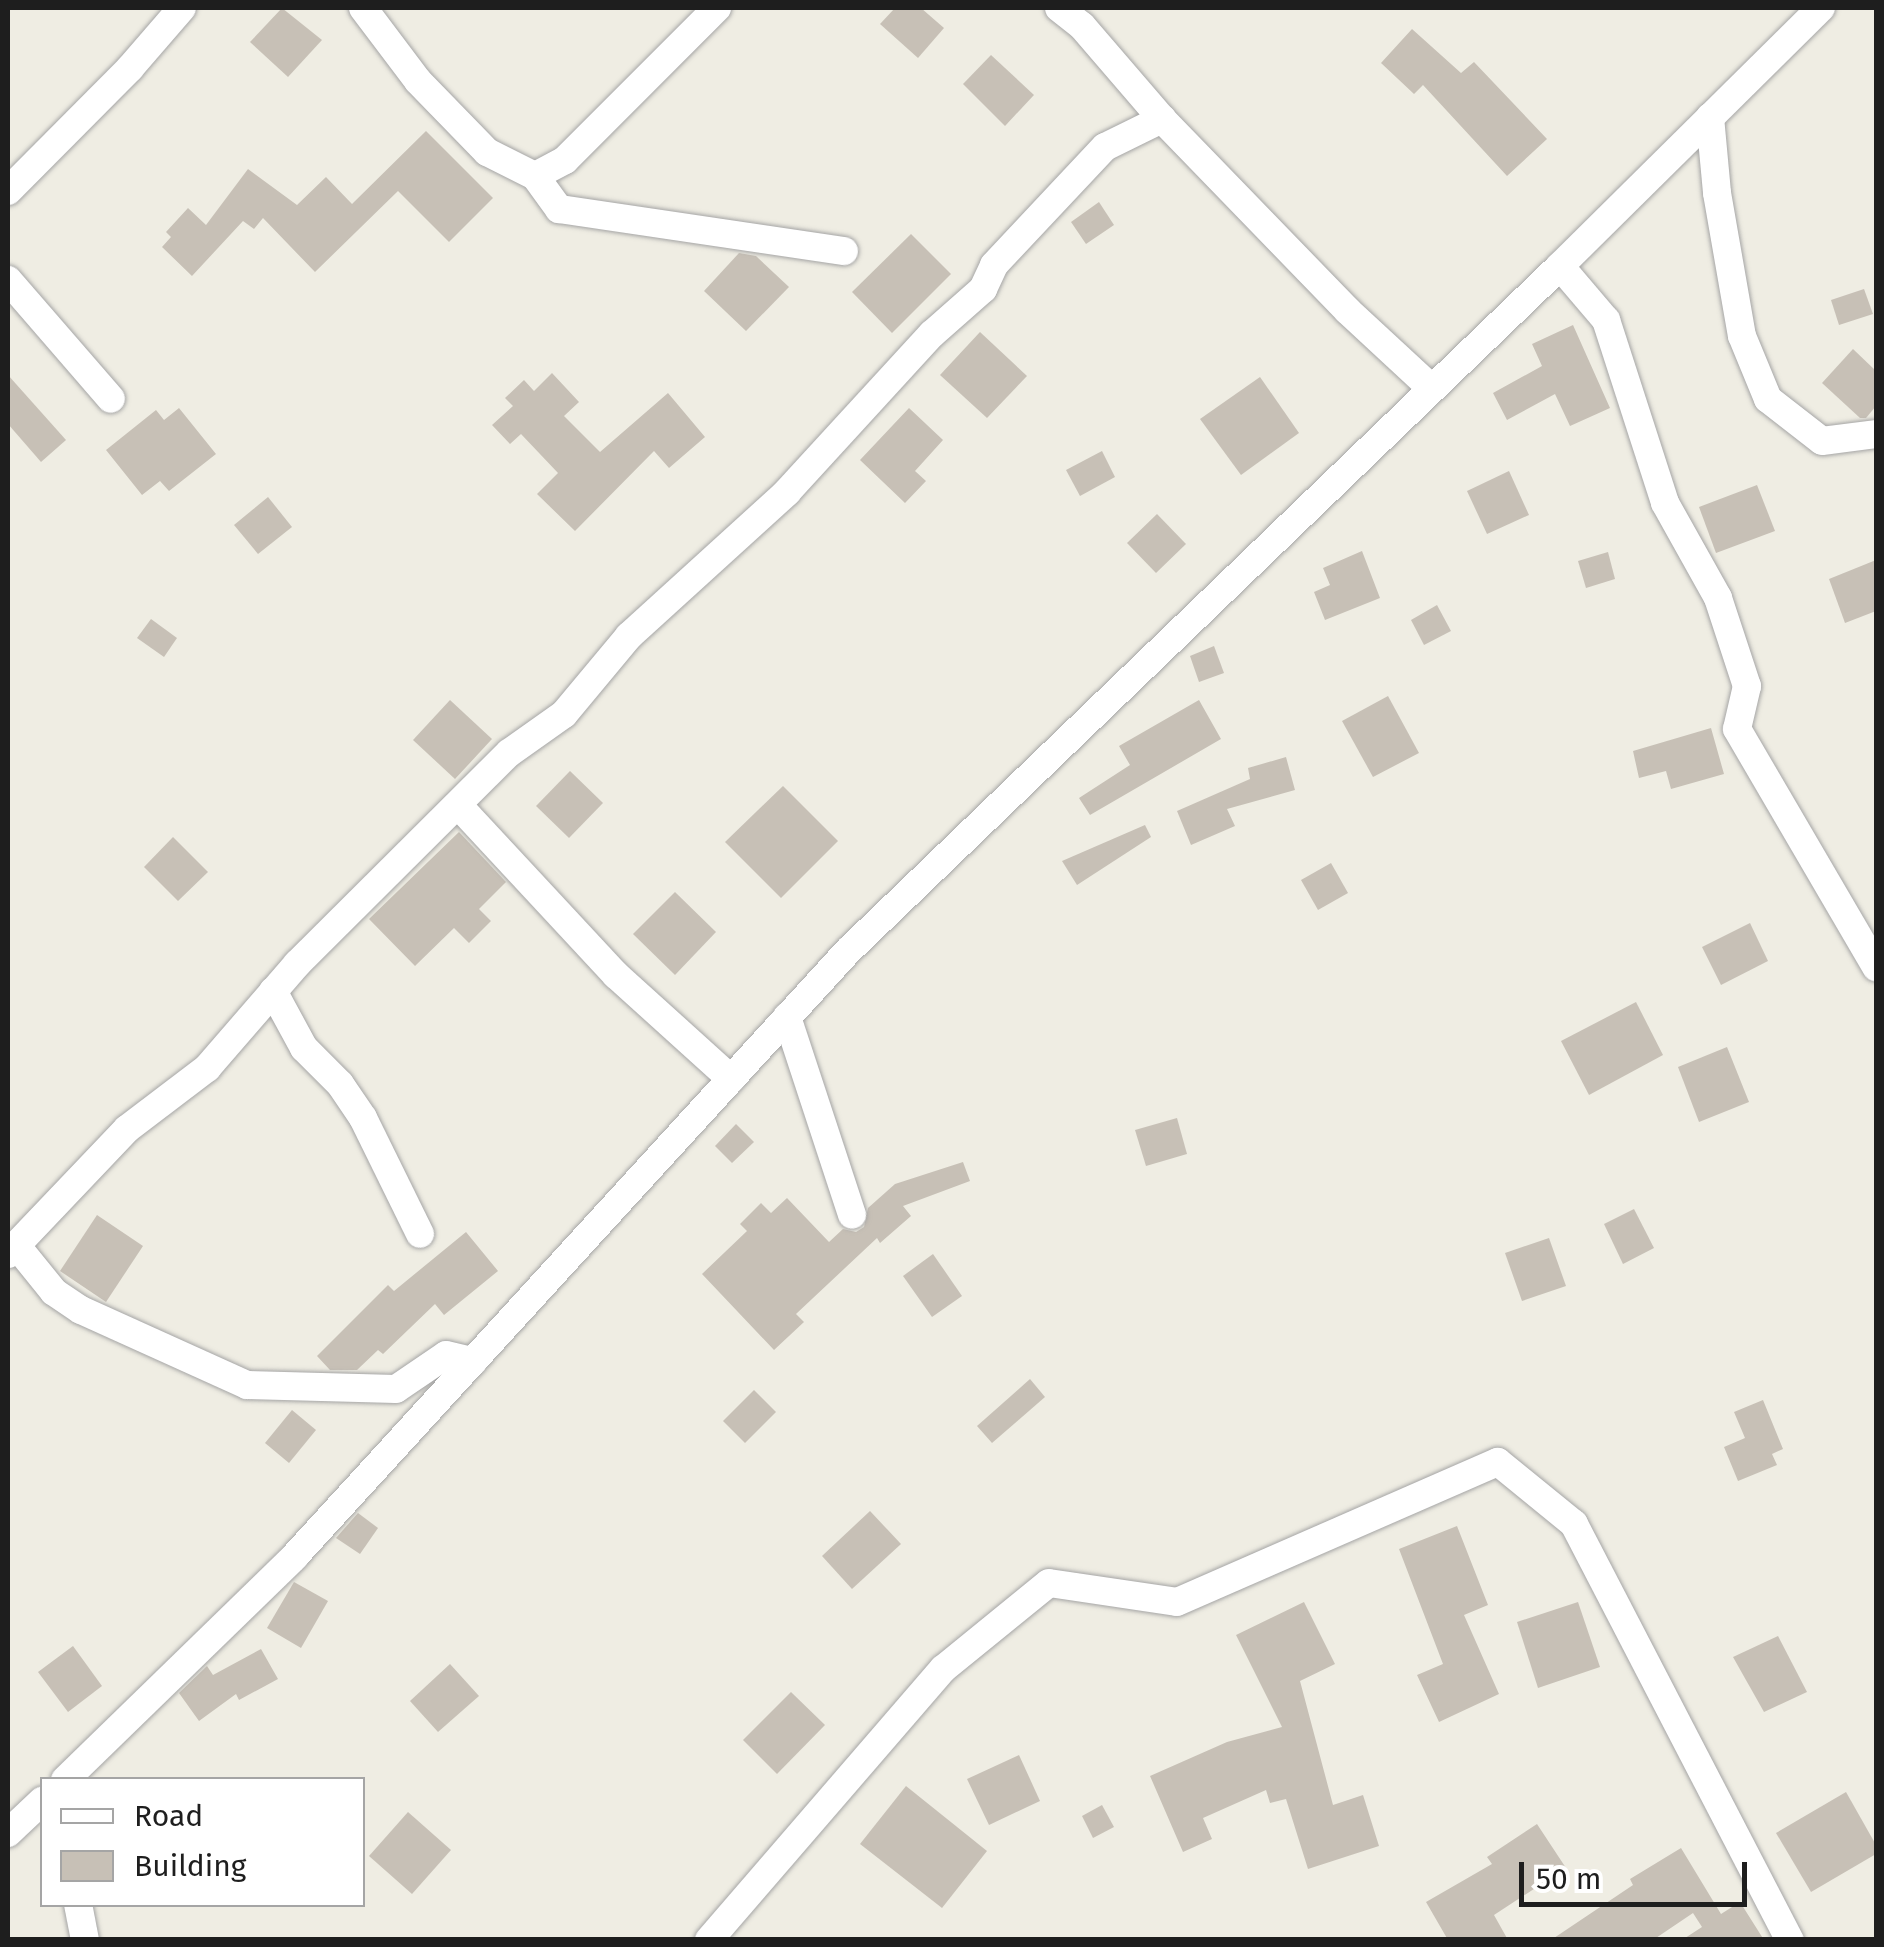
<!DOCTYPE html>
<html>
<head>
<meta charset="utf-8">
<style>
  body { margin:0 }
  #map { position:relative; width:1884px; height:1947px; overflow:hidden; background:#efede3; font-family:"Fira Sans",sans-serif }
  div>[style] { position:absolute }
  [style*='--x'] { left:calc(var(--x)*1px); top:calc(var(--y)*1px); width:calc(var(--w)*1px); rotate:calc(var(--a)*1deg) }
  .building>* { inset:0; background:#c7c0b6 }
  .roads { filter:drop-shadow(0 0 2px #a5a5a5) drop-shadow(0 0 2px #a5a5a5) }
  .street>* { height:28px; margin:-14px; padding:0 14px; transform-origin:14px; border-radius:14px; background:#fff }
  span { translate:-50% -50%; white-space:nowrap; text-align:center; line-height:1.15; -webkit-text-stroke:9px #fff; paint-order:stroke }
  .frame { position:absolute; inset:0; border:10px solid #1e1e1e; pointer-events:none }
  .legend { position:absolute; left:40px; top:1777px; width:325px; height:130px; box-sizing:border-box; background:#fff; border:2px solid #a5a5a5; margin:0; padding:12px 18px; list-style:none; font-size:30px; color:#1e1e1e }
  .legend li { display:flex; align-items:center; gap:20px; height:50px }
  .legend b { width:50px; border:2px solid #a5a5a5 }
  .scale { position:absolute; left:1519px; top:1862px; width:228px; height:45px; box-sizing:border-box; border:5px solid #1e1e1e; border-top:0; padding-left:12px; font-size:30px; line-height:35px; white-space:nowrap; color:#1e1e1e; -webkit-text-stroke:8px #fff; paint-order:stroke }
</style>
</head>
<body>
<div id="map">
  <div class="building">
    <div style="clip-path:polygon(282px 8px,322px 40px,288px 77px,250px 42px)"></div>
    <div style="clip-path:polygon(895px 8px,921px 8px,944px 28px,918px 58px,880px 24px)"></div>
    <div style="clip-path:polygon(1412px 29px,1461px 73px,1474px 62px,1547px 139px,1507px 176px,1423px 85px,1414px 94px,1381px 63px)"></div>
    <div style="clip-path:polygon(991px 55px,1034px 95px,1005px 126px,963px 84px)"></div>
    <div style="clip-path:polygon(426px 131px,493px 198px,449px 242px,398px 191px,315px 272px,263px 218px,254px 229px,243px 221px,192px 276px,162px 247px,171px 237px,166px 232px,188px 208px,206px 225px,248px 169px,297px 205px,326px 177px,352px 204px)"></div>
    <div style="clip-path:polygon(1099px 202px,1114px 225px,1086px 244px,1071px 222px)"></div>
    <div style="clip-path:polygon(911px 234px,951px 274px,892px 333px,852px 292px)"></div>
    <div style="clip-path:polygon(739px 253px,756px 256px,789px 287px,746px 331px,704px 291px)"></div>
    <div style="clip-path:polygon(1864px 289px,1873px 314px,1839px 325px,1831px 300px)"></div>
    <div style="clip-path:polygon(1573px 325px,1610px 408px,1570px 426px,1555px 394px,1507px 420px,1493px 393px,1542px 366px,1532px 344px)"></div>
    <div style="clip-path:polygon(980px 332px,1027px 376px,987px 418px,940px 375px)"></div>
    <div style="clip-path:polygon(1853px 349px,1876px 371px,1876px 406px,1866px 418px,1860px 418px,1822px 383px)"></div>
    <div style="clip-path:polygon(552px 373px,579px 402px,564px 416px,600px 452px,668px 393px,705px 437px,669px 468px,654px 451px,575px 531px,537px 494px,558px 473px,521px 434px,510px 444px,492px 425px,513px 406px,505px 398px,524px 380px,534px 391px)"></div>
    <div style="clip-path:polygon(8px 375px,66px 440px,41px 462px,8px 424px)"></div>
    <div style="clip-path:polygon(1260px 377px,1299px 433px,1241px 475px,1200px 419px)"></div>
    <div style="clip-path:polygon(179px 408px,216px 454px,169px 491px,160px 481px,142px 495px,106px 450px,156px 410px,164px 420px)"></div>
    <div style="clip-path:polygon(909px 408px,943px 440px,915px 471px,926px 481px,905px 503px,860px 460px)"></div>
    <div style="clip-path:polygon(1102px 451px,1115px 477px,1080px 496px,1066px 470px)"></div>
    <div style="clip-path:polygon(1509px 471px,1529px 515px,1487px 534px,1467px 491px)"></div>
    <div style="clip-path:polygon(1757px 485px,1775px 531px,1716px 553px,1699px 507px)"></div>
    <div style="clip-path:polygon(268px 497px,292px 527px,258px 554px,234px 525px)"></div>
    <div style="clip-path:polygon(1157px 514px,1186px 544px,1156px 573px,1127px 543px)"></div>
    <div style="clip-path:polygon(1362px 551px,1380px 598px,1325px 620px,1314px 592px,1330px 585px,1323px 568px)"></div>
    <div style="clip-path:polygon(1608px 552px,1615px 579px,1586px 588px,1578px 561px)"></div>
    <div style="clip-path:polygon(1876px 560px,1876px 611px,1845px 623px,1829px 579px)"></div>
    <div style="clip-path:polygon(1437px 605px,1451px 631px,1424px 645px,1411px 620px)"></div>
    <div style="clip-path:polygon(151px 619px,177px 638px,164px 657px,137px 638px)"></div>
    <div style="clip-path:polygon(1214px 646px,1224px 673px,1199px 682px,1190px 656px)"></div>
    <div style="clip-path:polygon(1388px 696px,1419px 753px,1373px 777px,1342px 721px)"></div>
    <div style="clip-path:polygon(450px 700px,492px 739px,455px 779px,413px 740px)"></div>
    <div style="clip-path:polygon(1199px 700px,1221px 739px,1090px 815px,1079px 798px,1130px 765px,1119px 746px)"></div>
    <div style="clip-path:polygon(1711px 728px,1724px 774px,1671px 789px,1666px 771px,1639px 778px,1633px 751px)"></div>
    <div style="clip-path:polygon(1286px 757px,1295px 790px,1227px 809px,1235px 826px,1191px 845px,1177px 811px,1250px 779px,1248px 768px)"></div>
    <div style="clip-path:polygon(570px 771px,603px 803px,569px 838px,536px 806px)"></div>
    <div style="clip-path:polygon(783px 786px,838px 841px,781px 898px,725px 842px)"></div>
    <div style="clip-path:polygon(1145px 825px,1151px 837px,1077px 885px,1062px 861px)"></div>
    <div style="clip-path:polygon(459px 832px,506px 882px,479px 909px,491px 921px,469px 943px,454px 928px,415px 966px,369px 919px)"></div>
    <div style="clip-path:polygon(173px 837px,208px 872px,178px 901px,144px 867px)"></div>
    <div style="clip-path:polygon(1331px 863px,1348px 893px,1318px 910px,1301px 880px)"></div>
    <div style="clip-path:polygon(675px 892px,716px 932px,675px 975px,633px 934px)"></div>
    <div style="clip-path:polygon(1750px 923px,1768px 961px,1721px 985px,1702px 947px)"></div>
    <div style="clip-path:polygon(1636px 1002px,1663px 1055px,1589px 1095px,1561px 1041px)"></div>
    <div style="clip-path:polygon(1727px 1047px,1749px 1102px,1699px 1122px,1678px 1067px)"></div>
    <div style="clip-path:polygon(1177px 1118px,1187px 1154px,1146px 1166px,1135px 1130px)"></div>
    <div style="clip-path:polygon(736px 1124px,754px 1142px,732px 1163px,715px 1146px)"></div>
    <div style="clip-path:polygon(963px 1162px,970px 1181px,903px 1206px,911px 1216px,880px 1243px,877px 1238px,796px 1314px,804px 1322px,774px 1350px,702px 1274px,747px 1231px,740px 1224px,761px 1203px,771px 1213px,787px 1198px,829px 1242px,843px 1229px,856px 1232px,864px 1227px,868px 1208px,895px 1184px)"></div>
    <div style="clip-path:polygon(1634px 1209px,1654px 1248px,1623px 1264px,1604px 1224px)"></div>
    <div style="clip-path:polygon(97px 1215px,143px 1246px,106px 1302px,60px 1271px)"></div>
    <div style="clip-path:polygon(466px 1232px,498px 1271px,444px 1315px,435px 1304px,383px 1354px,378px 1350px,357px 1370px,330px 1370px,317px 1356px,388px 1285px,394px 1291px)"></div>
    <div style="clip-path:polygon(1549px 1238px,1566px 1286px,1522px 1301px,1505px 1253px)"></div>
    <div style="clip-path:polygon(933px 1254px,962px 1296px,932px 1317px,903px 1276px)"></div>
    <div style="clip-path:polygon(1030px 1379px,1045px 1397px,992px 1443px,977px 1426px)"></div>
    <div style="clip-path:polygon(754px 1390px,776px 1412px,745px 1443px,723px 1421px)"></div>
    <div style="clip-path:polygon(1763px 1400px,1783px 1449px,1772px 1454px,1777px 1465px,1738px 1481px,1724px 1447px,1745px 1438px,1734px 1412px)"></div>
    <div style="clip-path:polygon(292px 1410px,316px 1430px,289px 1463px,265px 1443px)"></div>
    <div style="clip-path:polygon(870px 1511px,901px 1544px,852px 1589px,822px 1556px)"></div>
    <div style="clip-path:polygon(358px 1513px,378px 1528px,360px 1554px,336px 1538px)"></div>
    <div style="clip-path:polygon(1457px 1526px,1488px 1605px,1464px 1615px,1499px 1694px,1439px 1722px,1417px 1675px,1443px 1664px,1399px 1549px)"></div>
    <div style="clip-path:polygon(294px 1582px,328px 1601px,301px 1648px,267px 1628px)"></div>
    <div style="clip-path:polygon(1304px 1602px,1335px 1664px,1300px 1681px,1333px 1805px,1363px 1795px,1379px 1846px,1308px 1869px,1286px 1799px,1270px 1803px,1266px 1790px,1203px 1818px,1212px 1839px,1183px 1852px,1150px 1776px,1227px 1742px,1282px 1727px,1236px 1635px)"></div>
    <div style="clip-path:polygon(1578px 1602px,1600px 1667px,1538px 1688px,1517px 1622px)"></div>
    <div style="clip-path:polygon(1778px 1636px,1807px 1692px,1764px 1712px,1733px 1657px)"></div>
    <div style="clip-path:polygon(73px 1646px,102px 1686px,68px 1712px,38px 1672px)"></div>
    <div style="clip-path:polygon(261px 1649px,278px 1679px,239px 1700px,236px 1694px,199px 1721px,179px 1693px,207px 1666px,213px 1675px)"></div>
    <div style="clip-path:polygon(450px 1664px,479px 1696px,438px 1732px,410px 1701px)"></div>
    <div style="clip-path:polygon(791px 1692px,825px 1725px,777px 1774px,743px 1740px)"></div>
    <div style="clip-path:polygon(1019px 1755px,1040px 1801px,989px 1825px,967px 1779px)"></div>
    <div style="clip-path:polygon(906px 1786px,987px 1851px,942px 1908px,860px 1844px)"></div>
    <div style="clip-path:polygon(1846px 1792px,1876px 1845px,1876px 1854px,1811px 1892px,1776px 1833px)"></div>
    <div style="clip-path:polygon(1102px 1805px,1114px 1827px,1093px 1838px,1082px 1816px)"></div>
    <div style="clip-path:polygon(408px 1812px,451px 1850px,412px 1894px,369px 1856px)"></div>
    <div style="clip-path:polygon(1537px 1824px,1566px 1868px,1494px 1915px,1508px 1940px,1448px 1940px,1426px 1902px,1492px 1864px,1487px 1857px)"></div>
    <div style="clip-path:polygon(1681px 1848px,1721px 1914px,1740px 1902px,1764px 1940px,1682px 1940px,1702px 1927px,1693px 1913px,1653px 1940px,1551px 1940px,1633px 1885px,1630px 1879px)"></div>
  </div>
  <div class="roads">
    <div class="street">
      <div style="--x:363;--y:8;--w:91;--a:53"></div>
      <div style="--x:418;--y:81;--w:99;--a:45.8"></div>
      <div style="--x:487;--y:152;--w:54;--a:26.6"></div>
      <div style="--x:535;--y:176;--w:34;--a:-28"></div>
      <div style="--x:565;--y:160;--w:215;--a:-45"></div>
      <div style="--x:1059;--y:8;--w:29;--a:38"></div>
      <div style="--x:1082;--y:26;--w:123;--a:49.3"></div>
      <div style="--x:1710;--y:117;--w:76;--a:84.7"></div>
      <div style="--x:1717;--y:193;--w:145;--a:80.1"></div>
      <div style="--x:1742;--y:336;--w:68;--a:67.6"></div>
      <div style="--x:1768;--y:399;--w:68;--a:37.9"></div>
      <div style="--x:1822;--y:441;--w:54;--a:-7.4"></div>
      <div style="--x:535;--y:176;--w:41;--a:54"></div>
      <div style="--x:559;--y:209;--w:288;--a:8.4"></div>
      <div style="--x:8;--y:191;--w:173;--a:-45.2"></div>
      <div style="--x:130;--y:68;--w:79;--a:-49.1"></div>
      <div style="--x:1560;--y:266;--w:71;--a:49.6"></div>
      <div style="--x:1606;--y:320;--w:192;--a:72.1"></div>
      <div style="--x:1665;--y:503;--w:109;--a:60.8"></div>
      <div style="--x:1718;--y:598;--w:93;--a:71.8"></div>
      <div style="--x:1747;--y:686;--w:44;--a:103.1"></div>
      <div style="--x:1737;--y:729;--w:276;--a:59.7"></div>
      <div style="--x:8;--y:280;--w:157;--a:49.1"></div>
      <div style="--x:458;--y:805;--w:232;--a:47.1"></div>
      <div style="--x:616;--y:975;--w:155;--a:42.1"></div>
      <div style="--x:273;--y:991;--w:65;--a:61.5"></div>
      <div style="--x:304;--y:1048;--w:51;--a:45"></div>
      <div style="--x:340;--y:1084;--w:41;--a:55.9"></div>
      <div style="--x:363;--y:1118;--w:129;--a:63.8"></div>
      <div style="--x:787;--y:1017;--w:208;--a:71.8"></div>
      <div style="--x:16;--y:1245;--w:60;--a:51"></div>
      <div style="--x:54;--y:1292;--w:32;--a:34"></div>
      <div style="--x:81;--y:1310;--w:182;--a:24.3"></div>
      <div style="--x:247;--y:1385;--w:149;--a:1.5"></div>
      <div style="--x:396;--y:1389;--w:60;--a:-34.2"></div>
      <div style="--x:446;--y:1355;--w:28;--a:13"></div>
      <div style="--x:8;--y:1254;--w:173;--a:-46.4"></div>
      <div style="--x:127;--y:1129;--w:101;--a:-37.3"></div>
      <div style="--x:207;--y:1068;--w:138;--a:-49.1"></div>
      <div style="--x:297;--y:964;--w:299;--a:-44.9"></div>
      <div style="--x:509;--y:753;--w:67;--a:-35.3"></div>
      <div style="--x:564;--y:714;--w:102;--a:-50.2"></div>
      <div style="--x:629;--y:636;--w:214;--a:-42.3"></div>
      <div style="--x:787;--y:492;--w:214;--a:-47.5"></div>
      <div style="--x:932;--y:334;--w:68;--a:-41.4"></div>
      <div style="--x:983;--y:289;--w:26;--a:-65"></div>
      <div style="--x:994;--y:265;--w:162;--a:-46.8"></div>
      <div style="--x:1105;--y:147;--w:64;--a:-26.2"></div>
      <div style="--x:1162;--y:119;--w:267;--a:45.9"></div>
      <div style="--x:1348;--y:311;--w:112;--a:42.8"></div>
      <div style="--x:65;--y:1780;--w:320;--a:-44.2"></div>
      <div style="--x:294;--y:1557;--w:821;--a:-47.57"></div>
      <div style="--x:848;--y:951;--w:988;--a:-43.89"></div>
      <div style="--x:1560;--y:266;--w:367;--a:-44.7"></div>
      <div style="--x:8;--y:1833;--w:47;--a:-43.3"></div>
      <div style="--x:78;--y:1904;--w:37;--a:79"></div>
      <div style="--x:709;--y:1940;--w:358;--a:-49.2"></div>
      <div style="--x:943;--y:1669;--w:136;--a:-39.1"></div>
      <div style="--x:1049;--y:1583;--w:129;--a:8.4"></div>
      <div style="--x:1177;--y:1602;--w:350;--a:-23.6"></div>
      <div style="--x:1498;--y:1462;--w:98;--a:39.2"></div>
      <div style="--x:1574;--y:1524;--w:469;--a:62.6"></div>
    </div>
  </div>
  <div class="frame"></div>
  <ul class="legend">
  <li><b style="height:12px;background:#fff"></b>Road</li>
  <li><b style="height:28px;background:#c7c0b6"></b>Building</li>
  </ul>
  <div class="scale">50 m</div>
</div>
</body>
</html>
